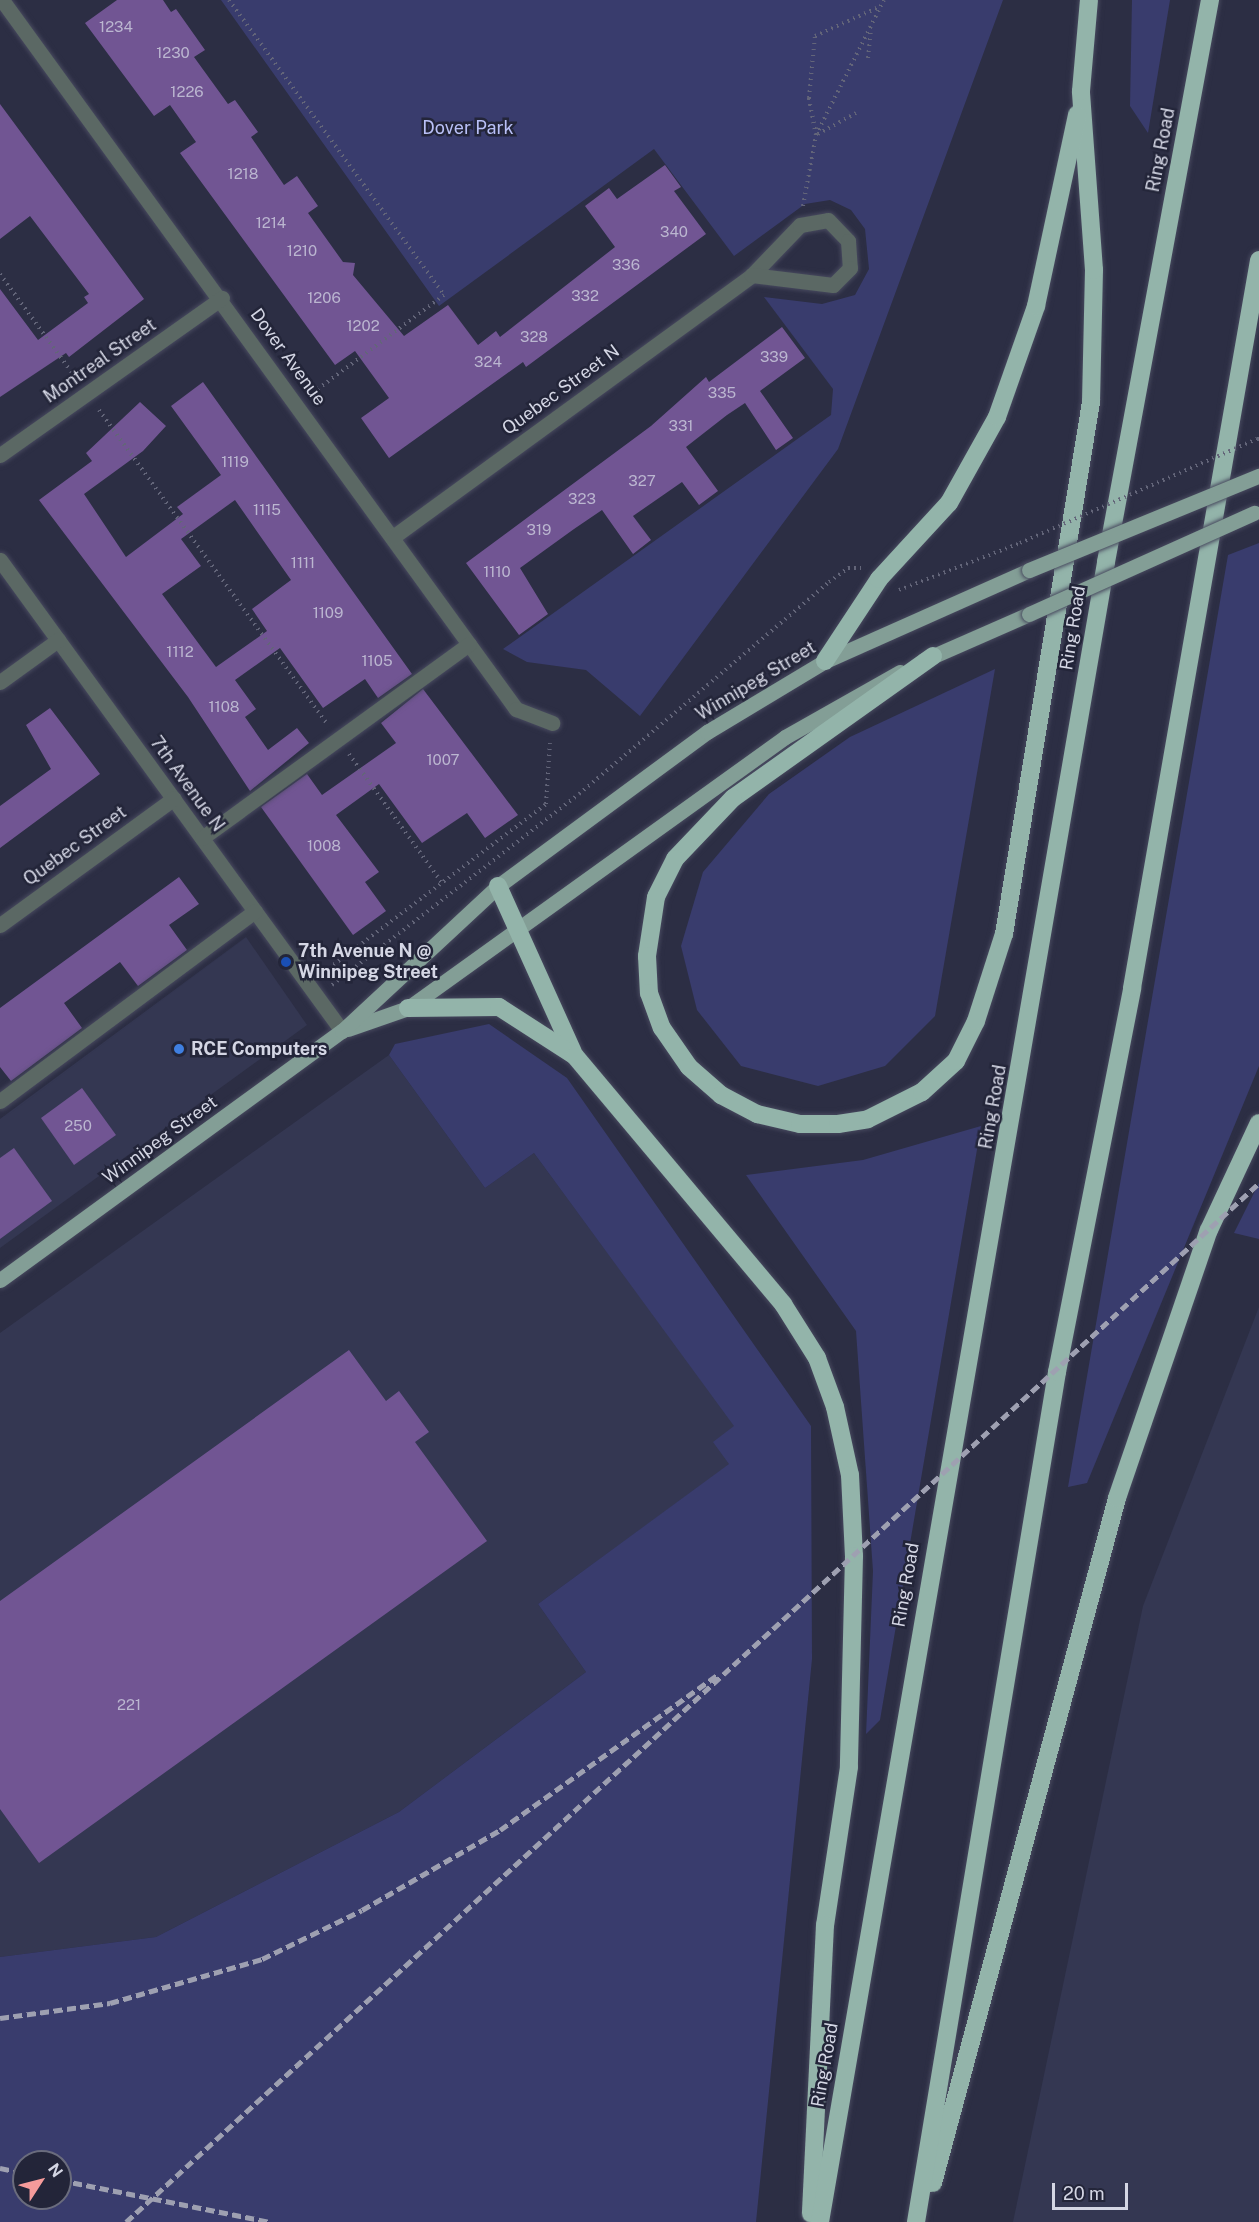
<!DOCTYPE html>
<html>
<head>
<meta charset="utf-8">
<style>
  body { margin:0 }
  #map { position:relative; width:1259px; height:2222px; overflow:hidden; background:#2c2e44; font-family:"Public Sans",sans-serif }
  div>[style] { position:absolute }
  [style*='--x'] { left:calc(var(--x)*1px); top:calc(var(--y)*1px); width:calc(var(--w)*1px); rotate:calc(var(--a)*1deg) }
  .built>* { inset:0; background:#343752 }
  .green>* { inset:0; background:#393c6d }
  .building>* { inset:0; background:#715593 }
  .path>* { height:4px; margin-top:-2px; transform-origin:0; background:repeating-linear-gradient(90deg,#636579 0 1.5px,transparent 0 6px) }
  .roads { filter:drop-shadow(0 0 2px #47495e) drop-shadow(0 0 2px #47495e) }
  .minor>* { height:15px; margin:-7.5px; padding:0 7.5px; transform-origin:7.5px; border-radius:7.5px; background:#5b6864 }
  .major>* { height:15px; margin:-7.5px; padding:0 7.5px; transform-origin:7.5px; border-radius:7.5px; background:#839e96 }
  .highway>* { height:18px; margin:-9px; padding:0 9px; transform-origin:9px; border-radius:9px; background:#93b4aa }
  .rail>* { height:4.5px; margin-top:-2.25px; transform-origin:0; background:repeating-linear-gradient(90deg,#9ea0b1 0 9px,transparent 0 13.5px) }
  .path-bridge>* { height:4px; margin-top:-2px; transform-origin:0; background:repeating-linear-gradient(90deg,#636579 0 1.5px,transparent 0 6px) }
  .bridges { filter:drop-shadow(0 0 2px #47495e) drop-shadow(0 0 2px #47495e) }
  .major-bridge>* { height:15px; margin:-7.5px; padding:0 7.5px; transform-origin:7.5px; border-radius:7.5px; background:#839e96 }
  .dots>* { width:16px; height:16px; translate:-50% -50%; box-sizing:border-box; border:3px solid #232539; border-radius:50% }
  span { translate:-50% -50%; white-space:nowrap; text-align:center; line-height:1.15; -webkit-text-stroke:5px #232539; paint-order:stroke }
  .number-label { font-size:15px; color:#bbb6d0 }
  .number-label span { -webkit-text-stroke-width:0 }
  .park-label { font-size:18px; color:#b9c0f7 }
  .street-label { font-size:18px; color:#d4d6e4 }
  .poi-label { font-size:18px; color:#d4d6e4; font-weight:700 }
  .left { translate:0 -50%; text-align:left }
  .north { position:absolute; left:12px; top:2150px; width:60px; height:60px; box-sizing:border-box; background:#232539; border:2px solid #6a6c7d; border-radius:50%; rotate:54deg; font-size:16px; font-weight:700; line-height:24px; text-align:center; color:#d4d6e4 }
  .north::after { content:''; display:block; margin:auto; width:21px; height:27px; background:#f59b9b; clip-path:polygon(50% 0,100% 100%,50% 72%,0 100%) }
  .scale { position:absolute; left:1052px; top:2183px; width:76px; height:27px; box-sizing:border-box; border:3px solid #d4d6e4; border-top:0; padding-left:8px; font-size:18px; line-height:21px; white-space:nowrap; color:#d4d6e4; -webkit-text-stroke:4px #232539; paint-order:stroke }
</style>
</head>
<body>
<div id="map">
  <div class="built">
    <div style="clip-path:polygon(246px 937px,307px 1025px,0 1248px,0 1119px)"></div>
    <div style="clip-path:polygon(389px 1055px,485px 1188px,534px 1153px,735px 1426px,730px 1464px,538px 1604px,586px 1672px,399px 1812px,156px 1937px,0 1957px,0 1333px)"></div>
    <div style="clip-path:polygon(1259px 1307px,1259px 2222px,1013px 2222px,1143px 1606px)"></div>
  </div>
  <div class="green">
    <div style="clip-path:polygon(221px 0,1003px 0,838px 449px,640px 716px,586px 670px,527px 662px,503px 649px,831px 415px,833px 389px,764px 297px,822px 304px,855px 295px,869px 269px,865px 229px,851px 210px,830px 200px,805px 204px,734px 256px,654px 149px,439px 306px)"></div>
    <div style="clip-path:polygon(1132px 0,1170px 0,1148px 133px,1130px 106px)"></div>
    <div style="clip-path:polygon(1259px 543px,1259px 1066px,1087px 1483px,1068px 1487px,1228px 555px)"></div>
    <div style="clip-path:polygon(995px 669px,935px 1016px,885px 1066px,818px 1086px,741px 1066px,697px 1010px,681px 946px,703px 872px,769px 794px,850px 737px)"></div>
    <div style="clip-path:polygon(evenodd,489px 1024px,567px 1078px,811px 1426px,812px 1659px,756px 2222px,0 2222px,0 1957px,156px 1937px,399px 1812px,586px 1672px,538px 1604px,729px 1464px,713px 1442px,734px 1426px,534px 1153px,485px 1188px,389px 1055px,395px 1044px,489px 1024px,24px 2162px,60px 2162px,60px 2198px,24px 2198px,24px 2162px)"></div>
    <div style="clip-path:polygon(981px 1126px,880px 1720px,866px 1734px,873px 1571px,856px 1331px,746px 1175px,863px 1160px)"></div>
    <div style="clip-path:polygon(1259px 1183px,1259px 1239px,1234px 1233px)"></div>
  </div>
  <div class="building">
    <div style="clip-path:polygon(117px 0,163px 0,171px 12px,176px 9px,205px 50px,194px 57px,228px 104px,235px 100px,258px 132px,251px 137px,284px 185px,297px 176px,318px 206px,308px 213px,343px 262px,355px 263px,353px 275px,404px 336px,448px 305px,478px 345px,496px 331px,500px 337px,615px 247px,585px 206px,609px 188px,617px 199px,665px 165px,681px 187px,674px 191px,706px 234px,526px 367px,523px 362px,389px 458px,361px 418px,389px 398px,355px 351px,335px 365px,180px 153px,196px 142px,170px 105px,154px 116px,85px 23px)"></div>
    <div style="clip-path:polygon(0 104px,144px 299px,69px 357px,66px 353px,0 397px,0 289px,38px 340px,88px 303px,84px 297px,89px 294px,30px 216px,0 239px)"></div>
    <div style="clip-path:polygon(782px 327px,805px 358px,760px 391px,793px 438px,776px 450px,745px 403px,727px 415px,686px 447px,718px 491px,699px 505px,682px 482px,633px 516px,651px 540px,633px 554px,602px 510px,574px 529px,520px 568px,548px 614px,519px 635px,466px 563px,651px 426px,706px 377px,709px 382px)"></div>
    <div style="clip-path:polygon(evenodd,203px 382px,412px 674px,378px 698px,365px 679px,323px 708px,280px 648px,235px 680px,256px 709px,245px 717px,268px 750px,297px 728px,309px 743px,250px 791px,188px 697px,39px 500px,92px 461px,86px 453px,140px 402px,166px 426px,143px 451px,84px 494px,126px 557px,183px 514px,177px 507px,221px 475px,171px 406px,203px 382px,235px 500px,291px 580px,252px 609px,267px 631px,216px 667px,162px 594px,201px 566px,181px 539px,235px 500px)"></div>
    <div style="clip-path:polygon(423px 689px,518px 815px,485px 838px,467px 813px,422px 843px,379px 784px,336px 815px,379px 872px,365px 882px,386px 911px,353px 935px,261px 807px,307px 774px,322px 795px,396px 743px,381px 723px)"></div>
    <div style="clip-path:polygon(50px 708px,100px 774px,0 848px,0 806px,51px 769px,26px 725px)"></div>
    <div style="clip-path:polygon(179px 877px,199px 904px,169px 925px,187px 950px,138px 986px,120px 962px,64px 1003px,82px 1028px,11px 1081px,0 1067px,0 1008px)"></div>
    <div style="clip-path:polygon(82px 1088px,116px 1135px,74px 1165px,41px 1118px)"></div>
    <div style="clip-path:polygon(14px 1148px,52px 1201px,0 1239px,0 1158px)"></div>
    <div style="clip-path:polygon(349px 1350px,386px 1401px,399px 1391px,429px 1432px,415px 1442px,487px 1541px,39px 1863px,0 1809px,0 1601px)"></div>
  </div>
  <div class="path">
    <div style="--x:229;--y:0;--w:365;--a:53.9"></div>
    <div style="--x:444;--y:295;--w:166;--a:143.3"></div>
    <div style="--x:868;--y:58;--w:29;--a:-84"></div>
    <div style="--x:856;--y:113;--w:46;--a:151.2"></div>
    <div style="--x:816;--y:135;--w:38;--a:-101"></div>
    <div style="--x:809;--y:98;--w:62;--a:-84.5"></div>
    <div style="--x:815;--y:36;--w:70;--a:-24.4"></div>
    <div style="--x:803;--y:206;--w:72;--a:-79.6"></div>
    <div style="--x:816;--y:135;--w:151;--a:-63.3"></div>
    <div style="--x:0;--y:274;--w:127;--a:53.9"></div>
    <div style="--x:99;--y:410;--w:388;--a:54"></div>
    <div style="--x:1257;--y:439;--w:2;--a:0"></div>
    <div style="--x:899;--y:590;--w:130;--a:-21.2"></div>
    <div style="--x:349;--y:754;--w:159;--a:54.2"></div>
    <div style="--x:324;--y:972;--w:278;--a:-37.1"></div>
    <div style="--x:546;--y:804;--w:61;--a:-86.2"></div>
    <div style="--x:332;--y:985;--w:312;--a:-37.7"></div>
    <div style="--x:579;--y:794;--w:328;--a:-40.3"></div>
    <div style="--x:829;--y:582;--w:24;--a:-36"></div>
    <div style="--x:848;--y:568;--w:13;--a:0"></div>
  </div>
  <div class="roads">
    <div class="minor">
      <div style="--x:2;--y:0;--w:876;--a:54.06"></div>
      <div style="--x:516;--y:709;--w:39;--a:21"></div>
      <div style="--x:0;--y:455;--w:272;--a:-35.3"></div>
      <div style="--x:393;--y:537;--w:444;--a:-36.1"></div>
      <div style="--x:752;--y:275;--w:69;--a:-46.2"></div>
      <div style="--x:800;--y:225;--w:28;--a:-10"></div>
      <div style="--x:828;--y:220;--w:29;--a:46"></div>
      <div style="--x:848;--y:241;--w:27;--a:86"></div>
      <div style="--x:850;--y:268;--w:24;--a:135"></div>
      <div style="--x:833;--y:285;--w:82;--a:-173"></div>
      <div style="--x:0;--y:560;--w:582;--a:54.02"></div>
      <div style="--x:0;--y:682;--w:72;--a:-35.9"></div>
      <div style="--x:202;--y:838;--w:330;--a:-36"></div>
      <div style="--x:0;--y:925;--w:215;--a:-36.1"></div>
      <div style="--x:0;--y:1101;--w:318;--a:-36.7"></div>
    </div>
    <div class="major">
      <div style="--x:924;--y:660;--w:115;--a:-23.7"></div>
      <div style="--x:348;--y:1029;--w:64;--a:-19.3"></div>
      <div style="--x:408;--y:1008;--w:464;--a:-35.7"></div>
      <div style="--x:785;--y:737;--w:132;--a:-29.5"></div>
      <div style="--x:0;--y:1280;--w:423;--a:-36.1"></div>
      <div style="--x:342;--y:1031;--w:213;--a:-42.9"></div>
      <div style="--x:498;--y:886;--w:260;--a:-36.4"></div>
      <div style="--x:707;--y:732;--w:138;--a:-31"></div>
      <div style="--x:825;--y:661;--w:223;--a:-24"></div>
    </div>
    <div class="highway">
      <div style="--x:933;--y:656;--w:245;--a:144.6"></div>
      <div style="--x:733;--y:798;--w:84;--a:133.6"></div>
      <div style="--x:675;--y:859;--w:42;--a:116.6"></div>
      <div style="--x:656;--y:897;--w:60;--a:98.7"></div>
      <div style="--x:647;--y:956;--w:37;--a:87"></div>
      <div style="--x:649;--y:993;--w:37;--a:70"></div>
      <div style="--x:662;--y:1028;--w:47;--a:55.3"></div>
      <div style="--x:689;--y:1067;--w:43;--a:41.2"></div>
      <div style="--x:721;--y:1095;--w:41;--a:27.8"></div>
      <div style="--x:757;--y:1114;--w:44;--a:13.1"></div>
      <div style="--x:800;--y:1124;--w:38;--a:0"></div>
      <div style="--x:838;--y:1124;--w:30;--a:-9"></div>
      <div style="--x:868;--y:1119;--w:60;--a:-26.6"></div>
      <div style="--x:922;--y:1092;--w:46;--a:-42.4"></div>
      <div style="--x:956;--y:1061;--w:45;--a:-63.4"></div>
      <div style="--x:976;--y:1021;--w:91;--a:-72.2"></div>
      <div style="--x:1004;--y:934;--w:539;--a:-80.71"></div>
      <div style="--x:1091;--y:402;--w:132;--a:-88.7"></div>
      <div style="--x:1094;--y:270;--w:179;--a:-94.2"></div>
      <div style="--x:1081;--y:91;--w:91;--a:-85"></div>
      <div style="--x:825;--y:661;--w:98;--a:-56.6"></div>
      <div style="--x:879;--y:579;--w:103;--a:-47.4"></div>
      <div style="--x:949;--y:503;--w:98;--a:-60.8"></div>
      <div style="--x:997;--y:417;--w:118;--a:-70.6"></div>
      <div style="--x:1036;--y:306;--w:196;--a:-77.9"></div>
      <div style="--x:498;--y:886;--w:182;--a:65.7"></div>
      <div style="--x:408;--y:1008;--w:91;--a:-0.6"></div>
      <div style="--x:499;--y:1007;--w:90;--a:32.8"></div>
      <div style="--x:575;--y:1056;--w:324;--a:50"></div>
      <div style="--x:783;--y:1304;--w:64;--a:57.8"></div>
      <div style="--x:817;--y:1358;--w:52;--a:69.8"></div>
      <div style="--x:835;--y:1407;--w:70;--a:77.6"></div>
      <div style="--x:850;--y:1475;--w:81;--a:87.2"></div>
      <div style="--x:854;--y:1556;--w:211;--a:91.4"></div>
      <div style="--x:849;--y:1767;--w:160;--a:98.6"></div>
      <div style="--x:825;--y:1925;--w:289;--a:92.8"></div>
      <div style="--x:933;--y:2183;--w:709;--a:-74.96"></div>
      <div style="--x:1117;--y:1498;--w:283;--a:-71.1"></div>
      <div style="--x:1209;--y:1230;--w:118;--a:-65"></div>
      <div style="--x:820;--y:2222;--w:1684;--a:-80.22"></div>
      <div style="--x:1106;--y:562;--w:572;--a:-79.52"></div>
      <div style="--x:916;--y:2222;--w:862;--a:-80.58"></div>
      <div style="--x:1057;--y:1372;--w:391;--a:-78.9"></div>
      <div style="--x:1132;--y:988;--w:739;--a:-80.1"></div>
    </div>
  </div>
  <div class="rail">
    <div style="--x:0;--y:2018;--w:111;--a:-7.8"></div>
    <div style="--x:110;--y:2003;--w:158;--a:-16.1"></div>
    <div style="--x:262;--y:1959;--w:111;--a:-26.1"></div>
    <div style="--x:362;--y:1910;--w:160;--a:-30.1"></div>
    <div style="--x:500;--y:1830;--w:267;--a:-35.5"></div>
    <div style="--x:0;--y:2168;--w:25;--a:12"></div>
    <div style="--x:60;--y:2180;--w:215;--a:11.3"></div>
    <div style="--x:126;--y:2222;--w:1537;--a:-42.52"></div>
  </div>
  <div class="path-bridge">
    <div style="--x:1020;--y:543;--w:259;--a:-23.7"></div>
  </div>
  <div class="bridges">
    <div class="major-bridge">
      <div style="--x:1029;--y:570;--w:248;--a:-22.3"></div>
      <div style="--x:1029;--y:614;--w:247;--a:-24.2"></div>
    </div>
  </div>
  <div class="dots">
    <div style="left:286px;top:962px;background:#1a4fb4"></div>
    <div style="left:179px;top:1049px;background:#3f7fe0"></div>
  </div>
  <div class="number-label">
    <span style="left:116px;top:27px">1234</span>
    <span style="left:173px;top:53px">1230</span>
    <span style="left:187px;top:92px">1226</span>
    <span style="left:243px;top:174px">1218</span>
    <span style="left:271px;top:223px">1214</span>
    <span style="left:674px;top:232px">340</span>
    <span style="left:302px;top:251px">1210</span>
    <span style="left:626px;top:265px">336</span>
    <span style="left:585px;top:296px">332</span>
    <span style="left:324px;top:298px">1206</span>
    <span style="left:363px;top:326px">1202</span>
    <span style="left:534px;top:337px">328</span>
    <span style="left:774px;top:357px">339</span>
    <span style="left:488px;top:362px">324</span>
    <span style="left:722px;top:393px">335</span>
    <span style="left:681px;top:426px">331</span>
    <span style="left:235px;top:462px">1119</span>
    <span style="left:642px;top:481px">327</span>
    <span style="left:582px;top:499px">323</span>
    <span style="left:267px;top:510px">1115</span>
    <span style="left:539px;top:530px">319</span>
    <span style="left:303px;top:563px">1111</span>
    <span style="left:497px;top:572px">1110</span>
    <span style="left:328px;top:613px">1109</span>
    <span style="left:180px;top:652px">1112</span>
    <span style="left:377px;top:661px">1105</span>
    <span style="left:224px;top:707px">1108</span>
    <span style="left:443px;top:760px">1007</span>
    <span style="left:324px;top:846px">1008</span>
    <span style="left:78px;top:1126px">250</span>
    <span style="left:129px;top:1705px">221</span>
  </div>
  <div class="park-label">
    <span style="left:468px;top:128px">Dover Park</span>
  </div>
  <div class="street-label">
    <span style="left:1161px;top:150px;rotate:-79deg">Ring Road</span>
    <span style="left:288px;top:357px;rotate:54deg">Dover Avenue</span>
    <span style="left:100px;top:361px;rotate:-35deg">Montreal Street</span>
    <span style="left:561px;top:390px;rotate:-36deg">Quebec Street N</span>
    <span style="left:1073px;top:628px;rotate:-81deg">Ring Road</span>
    <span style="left:756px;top:681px;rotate:-31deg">Winnipeg Street</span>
    <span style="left:187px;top:784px;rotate:54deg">7th Avenue N</span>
    <span style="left:75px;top:846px;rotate:-36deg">Quebec Street</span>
    <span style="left:993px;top:1107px;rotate:-80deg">Ring Road</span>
    <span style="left:160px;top:1140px;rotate:-36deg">Winnipeg Street</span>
    <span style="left:906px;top:1585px;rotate:-80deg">Ring Road</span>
    <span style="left:825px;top:2065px;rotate:-80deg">Ring Road</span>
  </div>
  <div class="poi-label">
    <span class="left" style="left:298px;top:962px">7th Avenue N @<br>Winnipeg Street</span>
    <span class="left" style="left:191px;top:1049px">RCE Computers</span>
  </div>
  <div class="north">N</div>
  <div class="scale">20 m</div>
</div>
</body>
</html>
